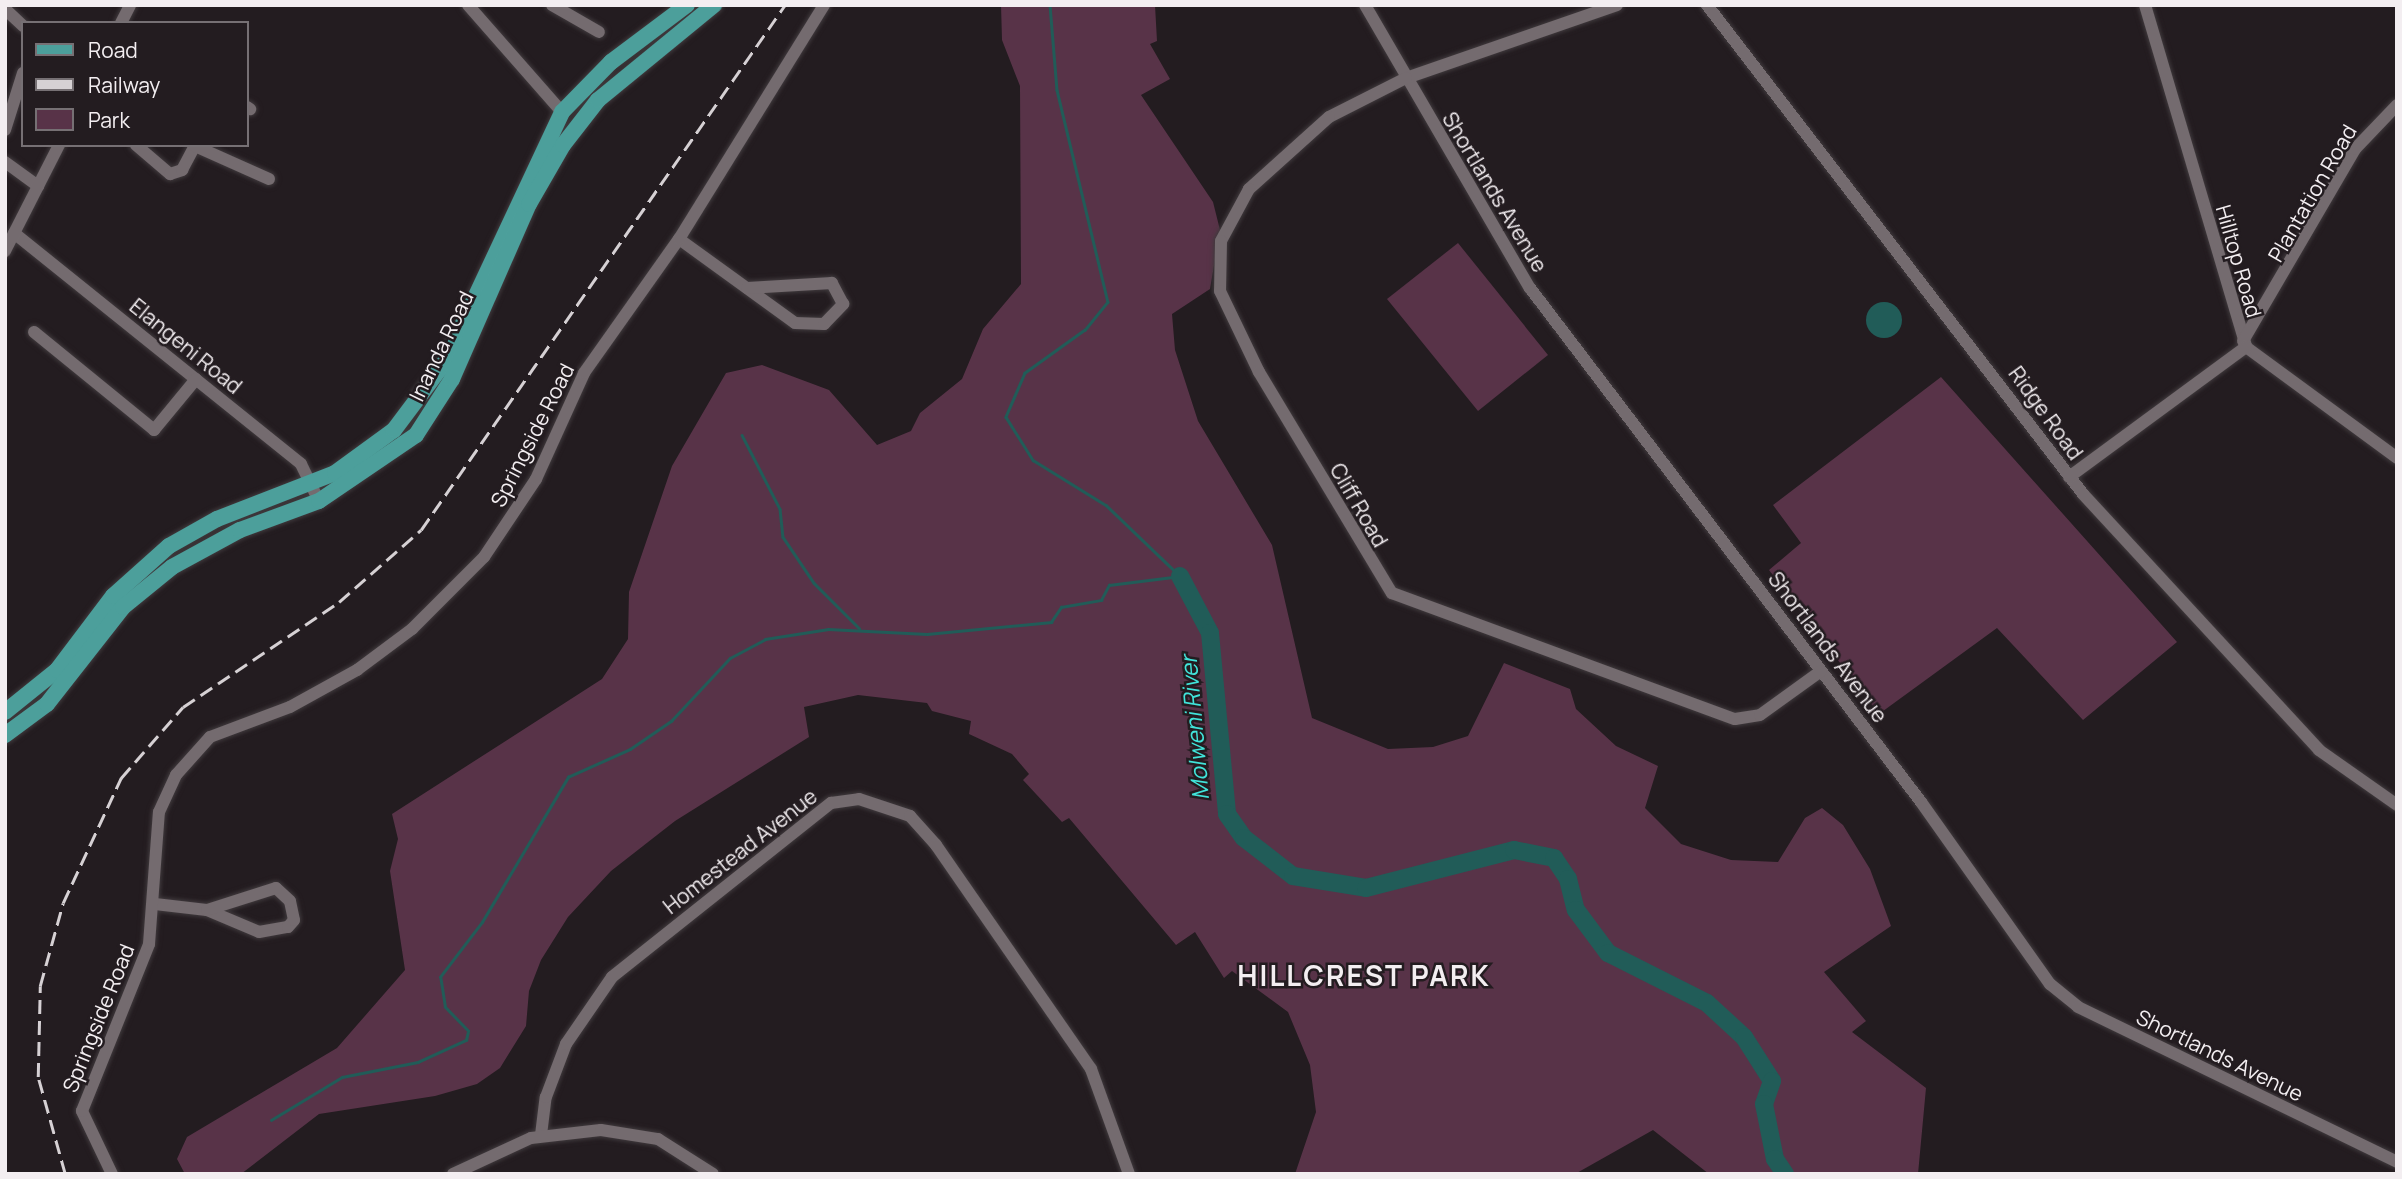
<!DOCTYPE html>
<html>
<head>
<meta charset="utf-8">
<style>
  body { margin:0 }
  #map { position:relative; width:2402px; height:1179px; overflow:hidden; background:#231c20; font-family:Manrope,sans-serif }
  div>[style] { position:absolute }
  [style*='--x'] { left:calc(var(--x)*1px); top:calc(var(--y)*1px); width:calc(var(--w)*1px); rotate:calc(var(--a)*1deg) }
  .green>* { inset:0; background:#583348 }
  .water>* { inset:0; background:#215c58 }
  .round { border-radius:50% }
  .stream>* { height:2.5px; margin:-1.25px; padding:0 1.25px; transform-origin:1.25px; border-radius:1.25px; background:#215c58 }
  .river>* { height:18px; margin:-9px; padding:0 9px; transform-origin:9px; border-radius:9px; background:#215c58 }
  .roads { filter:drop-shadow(0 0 2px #403a3d) drop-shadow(0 0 2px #403a3d) }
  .minor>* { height:12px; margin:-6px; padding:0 6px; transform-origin:6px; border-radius:6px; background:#746b6f }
  .major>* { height:16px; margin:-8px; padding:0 8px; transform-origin:8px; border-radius:8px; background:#4c9f9b }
  .rail>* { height:2.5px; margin-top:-1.25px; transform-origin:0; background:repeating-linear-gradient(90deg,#d6d1d4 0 14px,transparent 0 21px) }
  span { translate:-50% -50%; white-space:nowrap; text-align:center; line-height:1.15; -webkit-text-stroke:5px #231c20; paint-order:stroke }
  .street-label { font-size:21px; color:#f3eef1 }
  .water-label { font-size:23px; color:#41e4da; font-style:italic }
  .district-label { font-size:28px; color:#f3eef1; font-weight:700; letter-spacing:2px }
  .frame { position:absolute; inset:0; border:7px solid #f3eef1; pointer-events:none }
  .legend { position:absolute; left:21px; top:21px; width:228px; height:126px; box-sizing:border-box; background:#231c20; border:2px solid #767074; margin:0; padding:9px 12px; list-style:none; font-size:21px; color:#f3eef1 }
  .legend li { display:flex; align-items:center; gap:14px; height:35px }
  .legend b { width:35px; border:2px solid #767074 }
</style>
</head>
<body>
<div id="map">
  <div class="green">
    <div style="clip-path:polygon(1001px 5px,1155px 5px,1157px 41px,1150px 44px,1170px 79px,1141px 95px,1213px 202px,1220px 230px,1210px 289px,1172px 314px,1175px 350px,1198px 421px,1272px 545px,1312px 718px,1388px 749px,1433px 747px,1468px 736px,1504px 663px,1570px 689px,1576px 709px,1616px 746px,1658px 766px,1645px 808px,1681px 844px,1731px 860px,1778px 862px,1805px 818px,1822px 808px,1843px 825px,1870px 869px,1891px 926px,1824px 972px,1866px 1021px,1852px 1032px,1926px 1088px,1918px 1174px,1709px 1174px,1653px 1130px,1575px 1174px,1295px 1174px,1316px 1112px,1310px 1065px,1288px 1012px,1232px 971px,1224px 978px,1195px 932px,1176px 945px,1069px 818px,1062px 822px,1023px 780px,1029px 774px,1012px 754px,969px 734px,971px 721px,932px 711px,927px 703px,858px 695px,804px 707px,809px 737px,675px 821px,611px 871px,568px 917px,541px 960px,529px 991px,526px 1026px,500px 1068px,477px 1084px,435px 1096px,319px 1114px,241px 1174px,185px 1174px,177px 1159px,187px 1137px,337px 1048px,405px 970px,390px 871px,398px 839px,392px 814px,602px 679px,628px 639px,629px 592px,672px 466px,726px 373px,762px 365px,829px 390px,877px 445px,911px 431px,920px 413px,962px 379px,983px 329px,1021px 284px,1020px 86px,1002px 40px)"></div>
    <div style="clip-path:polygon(1458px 243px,1548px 355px,1478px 411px,1387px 299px)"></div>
    <div style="clip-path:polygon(1941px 377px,2177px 642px,2083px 720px,1997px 628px,1879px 714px,1769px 570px,1801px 543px,1773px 505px)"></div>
  </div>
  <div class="water">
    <div class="round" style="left:1866px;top:302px;width:36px;height:36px"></div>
  </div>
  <div class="stream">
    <div style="--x:1050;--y:5;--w:85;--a:85.3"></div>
    <div style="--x:1057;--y:90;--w:218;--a:76.5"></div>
    <div style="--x:1108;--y:302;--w:36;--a:129"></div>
    <div style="--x:1085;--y:330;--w:74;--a:144.4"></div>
    <div style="--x:1025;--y:373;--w:48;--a:113.4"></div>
    <div style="--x:1006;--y:417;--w:51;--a:57.9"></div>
    <div style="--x:1033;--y:460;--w:86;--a:31.7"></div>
    <div style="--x:1106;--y:505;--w:103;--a:43.8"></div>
    <div style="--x:742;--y:435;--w:83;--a:62.8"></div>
    <div style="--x:780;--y:509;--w:28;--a:84"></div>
    <div style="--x:783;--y:537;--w:55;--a:56"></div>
    <div style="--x:814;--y:583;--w:64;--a:45"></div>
    <div style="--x:271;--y:1120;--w:83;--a:-31.2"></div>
    <div style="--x:342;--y:1077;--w:77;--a:-11.2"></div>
    <div style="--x:418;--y:1062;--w:53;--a:-24.6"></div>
    <div style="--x:466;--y:1040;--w:9;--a:-77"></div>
    <div style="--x:468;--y:1031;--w:33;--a:-134"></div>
    <div style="--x:445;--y:1007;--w:30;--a:-99"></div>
    <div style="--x:440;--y:977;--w:69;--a:-52.6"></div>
    <div style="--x:482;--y:922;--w:169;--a:-59.3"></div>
    <div style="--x:568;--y:777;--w:68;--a:-24.3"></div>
    <div style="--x:630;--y:749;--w:50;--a:-34.3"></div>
    <div style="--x:671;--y:721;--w:86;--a:-46.9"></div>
    <div style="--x:730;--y:658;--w:40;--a:-28"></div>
    <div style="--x:765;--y:639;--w:64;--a:-9"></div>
    <div style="--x:828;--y:629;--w:99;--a:2.9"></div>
    <div style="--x:927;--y:634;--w:125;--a:-5.5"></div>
    <div style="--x:1051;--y:622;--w:18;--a:-56"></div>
    <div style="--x:1061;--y:607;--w:41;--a:-9.9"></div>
    <div style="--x:1101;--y:600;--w:17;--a:-62"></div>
    <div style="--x:1109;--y:585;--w:72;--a:-7.2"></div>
  </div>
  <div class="river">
    <div style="--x:1180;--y:576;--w:64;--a:62.2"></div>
    <div style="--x:1210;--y:633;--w:182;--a:84.6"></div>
    <div style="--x:1227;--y:814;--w:29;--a:55"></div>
    <div style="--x:1244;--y:838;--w:62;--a:37.8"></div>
    <div style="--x:1293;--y:876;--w:74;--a:9.3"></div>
    <div style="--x:1366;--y:888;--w:153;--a:-14.4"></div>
    <div style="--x:1514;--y:850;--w:41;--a:11.3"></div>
    <div style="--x:1554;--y:858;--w:25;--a:56"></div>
    <div style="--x:1568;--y:879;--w:32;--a:76"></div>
    <div style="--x:1576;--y:910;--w:54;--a:53.3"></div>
    <div style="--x:1608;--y:953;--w:111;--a:26.8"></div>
    <div style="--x:1707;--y:1003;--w:50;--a:42.6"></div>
    <div style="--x:1744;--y:1037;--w:52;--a:57.5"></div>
    <div style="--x:1772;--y:1081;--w:24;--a:109"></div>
    <div style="--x:1764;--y:1104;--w:56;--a:78.7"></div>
    <div style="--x:1775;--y:1159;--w:18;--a:56"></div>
  </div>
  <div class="roads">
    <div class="minor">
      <div style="--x:468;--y:5;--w:142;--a:48.7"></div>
      <div style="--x:552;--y:5;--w:54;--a:29.9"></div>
      <div style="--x:1365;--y:5;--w:328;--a:59.8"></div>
      <div style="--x:1530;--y:288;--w:646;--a:52.74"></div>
      <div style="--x:1921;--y:802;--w:223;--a:54.7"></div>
      <div style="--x:2050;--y:984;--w:36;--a:39"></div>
      <div style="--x:2078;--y:1007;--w:355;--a:25.9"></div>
      <div style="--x:1617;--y:5;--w:223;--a:160.9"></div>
      <div style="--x:1406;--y:78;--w:86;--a:153.1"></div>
      <div style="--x:1329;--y:117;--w:108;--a:138"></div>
      <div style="--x:1249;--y:189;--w:59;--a:118.3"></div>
      <div style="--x:1221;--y:241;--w:50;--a:91.1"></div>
      <div style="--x:1220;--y:291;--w:90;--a:64.3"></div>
      <div style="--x:1259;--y:372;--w:258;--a:59"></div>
      <div style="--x:1392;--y:593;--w:365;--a:20.2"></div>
      <div style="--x:1735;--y:719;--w:25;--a:-9"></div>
      <div style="--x:1760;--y:715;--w:75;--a:-35.8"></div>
      <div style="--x:1707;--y:5;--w:617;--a:52.44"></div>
      <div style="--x:2083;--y:494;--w:348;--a:47.3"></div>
      <div style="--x:2319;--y:750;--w:95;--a:35.2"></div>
      <div style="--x:2145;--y:5;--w:357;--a:73.5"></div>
      <div style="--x:2246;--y:347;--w:187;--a:36.3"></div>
      <div style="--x:5;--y:9;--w:25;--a:43"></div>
      <div style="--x:121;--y:23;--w:20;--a:-63"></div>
      <div style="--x:247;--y:107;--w:4;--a:34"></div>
      <div style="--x:5;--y:130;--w:60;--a:-72.5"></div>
      <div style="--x:136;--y:145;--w:45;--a:40.5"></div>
      <div style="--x:170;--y:174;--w:13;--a:-18"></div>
      <div style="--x:182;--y:170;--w:27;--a:-62"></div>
      <div style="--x:195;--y:146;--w:81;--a:24"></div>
      <div style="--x:5;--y:162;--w:41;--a:36"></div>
      <div style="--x:14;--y:233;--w:368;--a:38.8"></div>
      <div style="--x:301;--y:464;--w:41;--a:64.1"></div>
      <div style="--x:679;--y:239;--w:143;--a:35.9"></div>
      <div style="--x:795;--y:323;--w:29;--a:2"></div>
      <div style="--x:824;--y:324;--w:28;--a:-46"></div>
      <div style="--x:843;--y:304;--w:24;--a:-118"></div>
      <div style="--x:832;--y:283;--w:85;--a:176.6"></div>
      <div style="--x:5;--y:251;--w:119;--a:-63"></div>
      <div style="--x:34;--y:332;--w:155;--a:39.2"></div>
      <div style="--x:154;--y:430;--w:66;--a:-50.5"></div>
      <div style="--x:2243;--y:341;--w:222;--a:-59.7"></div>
      <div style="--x:2355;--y:149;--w:61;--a:-46.3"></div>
      <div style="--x:2069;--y:477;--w:220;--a:-36.3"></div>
      <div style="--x:155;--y:904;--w:52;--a:6.6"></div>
      <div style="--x:207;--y:910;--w:56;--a:22.9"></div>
      <div style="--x:259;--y:932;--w:29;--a:-10"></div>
      <div style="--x:288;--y:927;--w:9;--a:-49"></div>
      <div style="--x:294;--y:920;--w:19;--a:-102"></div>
      <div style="--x:290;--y:901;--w:19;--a:-137"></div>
      <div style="--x:276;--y:888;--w:72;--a:162.3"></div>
      <div style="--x:541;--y:1135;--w:38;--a:-83"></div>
      <div style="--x:546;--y:1097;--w:57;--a:-69.3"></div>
      <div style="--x:566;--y:1044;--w:81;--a:-55.5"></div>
      <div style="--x:612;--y:977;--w:280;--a:-38.5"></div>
      <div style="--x:831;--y:803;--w:28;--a:-8"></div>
      <div style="--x:859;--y:799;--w:54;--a:18.4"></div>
      <div style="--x:910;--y:816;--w:39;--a:48"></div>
      <div style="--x:936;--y:845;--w:272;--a:55.3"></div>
      <div style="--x:1091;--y:1069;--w:112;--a:70.1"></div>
      <div style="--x:112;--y:1174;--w:70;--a:-115.5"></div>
      <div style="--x:82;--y:1111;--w:180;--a:-68.1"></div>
      <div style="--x:149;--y:944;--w:132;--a:-85.7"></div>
      <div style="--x:159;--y:812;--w:41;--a:-65.3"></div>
      <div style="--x:176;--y:775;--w:51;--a:-48.2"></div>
      <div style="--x:210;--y:737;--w:85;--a:-20.6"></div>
      <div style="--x:290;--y:707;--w:77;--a:-28.9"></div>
      <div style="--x:357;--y:670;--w:69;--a:-36.7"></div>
      <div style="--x:412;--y:629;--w:102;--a:-45"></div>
      <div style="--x:484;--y:557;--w:94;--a:-56.3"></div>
      <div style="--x:536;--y:479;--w:116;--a:-65.6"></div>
      <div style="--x:584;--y:373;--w:164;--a:-54.7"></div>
      <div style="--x:679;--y:239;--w:275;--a:-58.2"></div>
      <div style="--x:453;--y:1174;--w:86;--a:-24.8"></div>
      <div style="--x:531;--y:1138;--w:70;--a:-6.5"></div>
      <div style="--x:601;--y:1130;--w:58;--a:9"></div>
      <div style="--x:658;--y:1139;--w:65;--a:32.5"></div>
    </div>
    <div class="major">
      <div style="--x:5;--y:712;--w:67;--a:-38.9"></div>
      <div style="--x:57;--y:670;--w:93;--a:-52.9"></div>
      <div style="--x:113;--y:596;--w:75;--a:-41.8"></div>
      <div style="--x:169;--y:546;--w:55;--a:-29.4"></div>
      <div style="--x:217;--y:519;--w:127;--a:-21.3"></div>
      <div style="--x:335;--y:473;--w:73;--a:-36.1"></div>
      <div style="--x:394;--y:430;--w:85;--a:-53.1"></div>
      <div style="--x:445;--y:362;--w:276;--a:-64.9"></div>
      <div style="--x:562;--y:112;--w:70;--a:-45.6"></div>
      <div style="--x:611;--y:62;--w:95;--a:-36.9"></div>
      <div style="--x:5;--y:735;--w:52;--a:-36.4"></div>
      <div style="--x:47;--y:704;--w:123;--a:-51.9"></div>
      <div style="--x:123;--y:607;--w:63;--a:-39.2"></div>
      <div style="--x:172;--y:567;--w:77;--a:-28.6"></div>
      <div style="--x:240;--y:530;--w:84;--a:-20.2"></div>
      <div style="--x:319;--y:501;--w:117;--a:-34.2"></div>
      <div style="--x:416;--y:435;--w:67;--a:-57.3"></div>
      <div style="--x:452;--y:379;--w:191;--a:-66.3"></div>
      <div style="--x:529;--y:204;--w:68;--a:-60"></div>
      <div style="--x:563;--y:145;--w:57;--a:-52.1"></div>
      <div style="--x:598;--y:100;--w:150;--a:-39.3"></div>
    </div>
  </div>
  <div class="rail">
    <div style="--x:65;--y:1174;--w:101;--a:-105.6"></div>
    <div style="--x:38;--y:1077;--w:91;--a:-88.7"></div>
    <div style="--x:40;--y:986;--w:86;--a:-74.5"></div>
    <div style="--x:63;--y:903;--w:138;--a:-65.1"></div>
    <div style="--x:121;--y:778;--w:94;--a:-48.9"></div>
    <div style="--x:183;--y:707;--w:188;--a:-33.9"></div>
    <div style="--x:339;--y:602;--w:109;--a:-41.3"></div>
    <div style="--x:421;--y:530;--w:639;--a:-55.27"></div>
  </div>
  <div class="street-label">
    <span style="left:1495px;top:192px;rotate:59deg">Shortlands Avenue</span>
    <span style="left:2312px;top:193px;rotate:-60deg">Plantation Road</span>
    <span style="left:2239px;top:261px;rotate:74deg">Hilltop Road</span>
    <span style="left:186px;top:346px;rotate:39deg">Elangeni Road</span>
    <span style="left:441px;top:346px;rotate:-64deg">Inanda Road</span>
    <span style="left:2046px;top:413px;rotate:54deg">Ridge Road</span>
    <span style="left:532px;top:435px;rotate:-63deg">Springside Road</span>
    <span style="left:1359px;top:505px;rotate:60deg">Cliff Road</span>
    <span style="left:1828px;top:647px;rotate:53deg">Shortlands Avenue</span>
    <span style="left:740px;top:851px;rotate:-38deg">Homestead Avenue</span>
    <span style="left:98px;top:1018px;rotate:-68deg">Springside Road</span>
    <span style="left:2220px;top:1055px;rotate:26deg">Shortlands Avenue</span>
  </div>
  <div class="water-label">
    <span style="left:1194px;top:728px;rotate:-95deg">Molweni River</span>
  </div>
  <div class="district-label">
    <span style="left:1364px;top:975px">HILLCREST PARK</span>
  </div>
  <div class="frame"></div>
  <ul class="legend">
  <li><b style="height:9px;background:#4c9f9b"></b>Road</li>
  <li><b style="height:9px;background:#d6d1d4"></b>Railway</li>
  <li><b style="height:19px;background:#583348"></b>Park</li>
  </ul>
</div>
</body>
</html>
